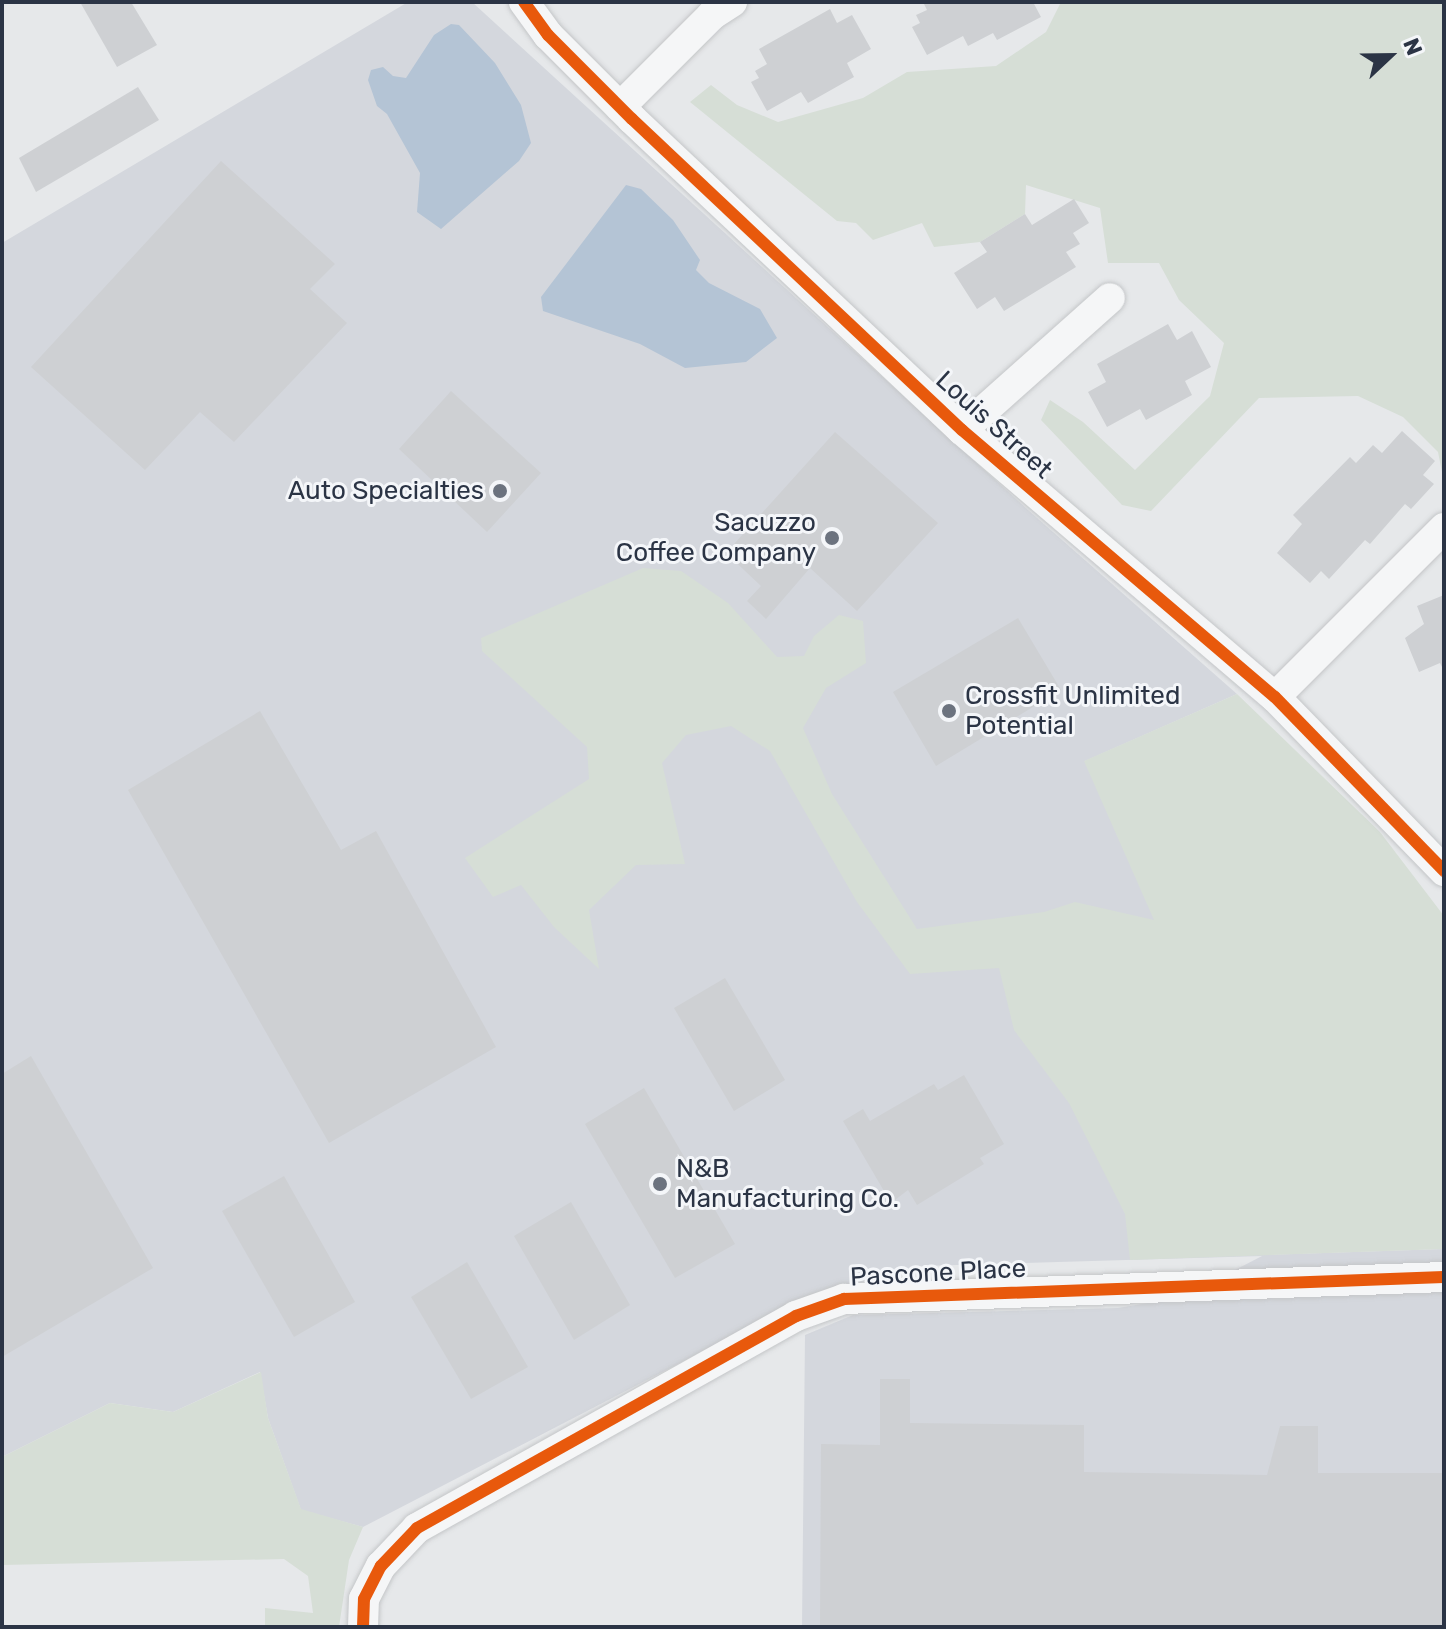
<!DOCTYPE html>
<html>
<head>
<meta charset="utf-8">
<style>
  body { margin:0 }
  #map { position:relative; width:1446px; height:1629px; overflow:hidden; background:#e6e8ea; font-family:Rubik,sans-serif }
  div>[style] { position:absolute }
  [style*='--x'] { left:calc(var(--x)*1px); top:calc(var(--y)*1px); width:calc(var(--w)*1px); rotate:calc(var(--a)*1deg) }
  .built>* { inset:0; background:#d4d7dd }
  .green>* { inset:0; background:#d6ded6 }
  .water>* { inset:0; background:#b4c4d5 }
  .building>* { inset:0; background:#ced0d3 }
  .roads { filter:drop-shadow(0 0 2px #c4c6c8) drop-shadow(0 0 2px #c4c6c8) }
  .minor>* { height:30px; margin:-15px; padding:0 15px; transform-origin:15px; border-radius:15px; background:#f5f6f7 }
  .cycleway>* { height:12px; margin:-6px; padding:0 6px; transform-origin:6px; border-radius:6px; background:#e8590c }
  .dots>* { width:22px; height:22px; translate:-50% -50%; box-sizing:border-box; border:4px solid #f4f6f9; border-radius:50% }
  span { translate:-50% -50%; white-space:nowrap; text-align:center; line-height:1.15; -webkit-text-stroke:6px #f4f6f9; paint-order:stroke }
  .street-label { font-size:26px; color:#2b3445 }
  .poi-label { font-size:26px; color:#2b3445 }
  .right { translate:-100% -50%; text-align:right }
  .left { translate:0 -50%; text-align:left }
  .frame { position:absolute; inset:0; border:4px solid #2b3445; pointer-events:none }
  .north { position:absolute; left:1350px; top:16px; width:80px; height:80px; -webkit-text-stroke:6px #f4f6f9; paint-order:stroke; rotate:68deg; font-size:22px; font-weight:700; line-height:32px; text-align:center; color:#2b3445 }
  .north::after { content:''; display:block; margin:auto; width:28px; height:36px; background:#2b3445; clip-path:polygon(50% 0,100% 100%,50% 72%,0 100%) }
</style>
</head>
<body>
<div id="map">
  <div class="built">
    <div style="clip-path:polygon(408px 2px,472px 2px,1028px 510px,1237px 694px,1085px 761px,1283px 1210px,1265px 1255px,1444px 1249px,1444px 1627px,802px 1627px,805px 1335px,853px 1315px,1118px 1308px,1183px 1297px,1262px 1256px,922px 1266px,805px 1298px,363px 1527px,301px 1510px,268px 1418px,260px 1372px,173px 1412px,110px 1403px,2px 1457px,2px 243px)"></div>
  </div>
  <div class="green">
    <div style="clip-path:polygon(1061px 2px,1444px 2px,1444px 482px,1438px 452px,1403px 417px,1358px 396px,1259px 398px,1151px 511px,1122px 505px,1041px 420px,1050px 400px,1083px 422px,1135px 470px,1210px 396px,1224px 343px,1179px 300px,1159px 263px,1108px 263px,1100px 208px,1026px 185px,1025px 214px,980px 242px,934px 247px,922px 223px,873px 240px,856px 223px,837px 221px,690px 102px,711px 85px,737px 105px,778px 122px,863px 98px,907px 72px,996px 66px,1046px 32px)"></div>
    <div style="clip-path:polygon(643px 568px,681px 571px,728px 603px,777px 657px,804px 656px,814px 636px,839px 615px,863px 621px,866px 663px,826px 688px,803px 728px,832px 794px,917px 929px,1044px 912px,1075px 902px,1154px 920px,1084px 761px,1237px 694px,1380px 832px,1444px 916px,1444px 1249px,1130px 1260px,1125px 1214px,1069px 1103px,1014px 1030px,999px 968px,910px 974px,857px 902px,770px 751px,731px 726px,686px 735px,662px 763px,685px 864px,636px 865px,589px 910px,599px 969px,554px 927px,521px 885px,493px 897px,465px 858px,589px 779px,587px 747px,482px 651px,481px 638px)"></div>
    <div style="clip-path:polygon(261px 1372px,268px 1418px,301px 1509px,363px 1527px,349px 1560px,339px 1627px,265px 1627px,265px 1608px,313px 1613px,308px 1576px,284px 1559px,2px 1565px,2px 1457px,110px 1403px,173px 1412px)"></div>
  </div>
  <div class="water">
    <div style="clip-path:polygon(451px 24px,459px 25px,495px 63px,521px 105px,531px 143px,519px 161px,441px 229px,417px 212px,420px 173px,387px 114px,377px 106px,368px 80px,371px 70px,383px 67px,393px 76px,406px 78px,434px 35px)"></div>
    <div style="clip-path:polygon(626px 185px,641px 189px,673px 220px,700px 260px,696px 270px,709px 283px,760px 309px,777px 338px,746px 362px,685px 368px,640px 344px,543px 311px,541px 297px)"></div>
  </div>
  <div class="building">
    <div style="clip-path:polygon(80px 2px,131px 2px,157px 45px,117px 67px)"></div>
    <div style="clip-path:polygon(923px 2px,1033px 2px,1041px 17px,997px 40px,993px 33px,968px 46px,963px 36px,927px 55px,912px 27px,920px 23px,916px 15px,927px 10px)"></div>
    <div style="clip-path:polygon(830px 9px,837px 23px,852px 15px,871px 49px,847px 63px,854px 77px,808px 103px,801px 92px,767px 111px,751px 82px,759px 78px,755px 71px,767px 64px,759px 49px)"></div>
    <div style="clip-path:polygon(138px 87px,159px 120px,36px 192px,19px 158px)"></div>
    <div style="clip-path:polygon(221px 161px,335px 264px,310px 289px,347px 323px,234px 442px,200px 412px,145px 470px,31px 367px)"></div>
    <div style="clip-path:polygon(1074px 199px,1089px 223px,1073px 233px,1080px 244px,1066px 252px,1076px 267px,1004px 311px,995px 297px,977px 309px,954px 273px,987px 252px,980px 242px,1025px 214px,1032px 225px)"></div>
    <div style="clip-path:polygon(1168px 324px,1177px 340px,1192px 331px,1211px 367px,1185px 381px,1192px 395px,1146px 420px,1140px 409px,1107px 427px,1088px 392px,1106px 382px,1097px 364px)"></div>
    <div style="clip-path:polygon(451px 391px,541px 473px,487px 532px,399px 449px)"></div>
    <div style="clip-path:polygon(1402px 431px,1435px 461px,1423px 475px,1434px 484px,1411px 509px,1405px 504px,1370px 544px,1365px 540px,1329px 579px,1321px 571px,1310px 583px,1277px 553px,1302px 524px,1293px 515px,1350px 457px,1356px 463px,1373px 445px,1382px 453px)"></div>
    <div style="clip-path:polygon(835px 432px,938px 523px,857px 611px,810px 568px,766px 619px,747px 601px,761px 586px,726px 553px)"></div>
    <div style="clip-path:polygon(1444px 595px,1444px 671px,1440px 663px,1419px 672px,1405px 638px,1424px 624px,1417px 606px)"></div>
    <div style="clip-path:polygon(1018px 618px,1061px 690px,936px 766px,893px 692px)"></div>
    <div style="clip-path:polygon(260px 711px,341px 850px,376px 831px,496px 1047px,329px 1143px,128px 790px)"></div>
    <div style="clip-path:polygon(725px 978px,785px 1080px,734px 1111px,674px 1008px)"></div>
    <div style="clip-path:polygon(31px 1056px,153px 1268px,2px 1357px,2px 1074px)"></div>
    <div style="clip-path:polygon(964px 1075px,1004px 1144px,980px 1158px,984px 1164px,917px 1205px,908px 1190px,891px 1203px,843px 1121px,863px 1109px,870px 1121px,934px 1084px,938px 1090px)"></div>
    <div style="clip-path:polygon(644px 1088px,735px 1244px,675px 1278px,585px 1124px)"></div>
    <div style="clip-path:polygon(284px 1176px,355px 1302px,294px 1337px,222px 1211px)"></div>
    <div style="clip-path:polygon(571px 1202px,630px 1305px,574px 1340px,514px 1236px)"></div>
    <div style="clip-path:polygon(467px 1262px,528px 1367px,471px 1399px,411px 1297px)"></div>
    <div style="clip-path:polygon(880px 1379px,910px 1379px,910px 1423px,1084px 1425px,1084px 1472px,1267px 1475px,1280px 1426px,1318px 1426px,1318px 1473px,1444px 1473px,1444px 1627px,820px 1627px,821px 1444px,880px 1445px)"></div>
  </div>
  <div class="roads">
    <div class="minor">
      <div style="--x:524;--y:2;--w:41;--a:54"></div>
      <div style="--x:548;--y:35;--w:119;--a:45"></div>
      <div style="--x:632;--y:119;--w:453;--a:43.3"></div>
      <div style="--x:962;--y:430;--w:411;--a:40.5"></div>
      <div style="--x:1275;--y:697;--w:243;--a:45.8"></div>
      <div style="--x:620;--y:107;--w:130;--a:-45"></div>
      <div style="--x:712;--y:15;--w:24;--a:-33"></div>
      <div style="--x:962;--y:430;--w:198;--a:-41.7"></div>
      <div style="--x:1275;--y:697;--w:239;--a:-45"></div>
      <div style="--x:363;--y:1627;--w:28;--a:-88"></div>
      <div style="--x:364;--y:1599;--w:37;--a:-63"></div>
      <div style="--x:381;--y:1566;--w:52;--a:-46.5"></div>
      <div style="--x:417;--y:1528;--w:434;--a:-29.2"></div>
      <div style="--x:796;--y:1316;--w:51;--a:-19.5"></div>
      <div style="--x:844;--y:1299;--w:600;--a:-2.1"></div>
    </div>
  </div>
  <div class="cycleway">
    <div style="--x:524;--y:2;--w:41;--a:54"></div>
    <div style="--x:548;--y:35;--w:119;--a:45"></div>
    <div style="--x:632;--y:119;--w:453;--a:43.3"></div>
    <div style="--x:962;--y:430;--w:411;--a:40.5"></div>
    <div style="--x:1275;--y:697;--w:243;--a:45.8"></div>
    <div style="--x:363;--y:1627;--w:28;--a:-88"></div>
    <div style="--x:364;--y:1599;--w:37;--a:-63"></div>
    <div style="--x:381;--y:1566;--w:52;--a:-46.5"></div>
    <div style="--x:417;--y:1528;--w:434;--a:-29.2"></div>
    <div style="--x:796;--y:1316;--w:51;--a:-19.5"></div>
    <div style="--x:844;--y:1299;--w:600;--a:-2.1"></div>
  </div>
  <div class="dots">
    <div style="left:500px;top:491px;background:#6c737f"></div>
    <div style="left:832px;top:538px;background:#6c737f"></div>
    <div style="left:949px;top:711px;background:#6c737f"></div>
    <div style="left:660px;top:1184px;background:#6c737f"></div>
  </div>
  <div class="street-label">
    <span style="left:994px;top:425px;rotate:42deg">Louis Street</span>
    <span style="left:938px;top:1273px;rotate:-3deg">Pascone Place</span>
  </div>
  <div class="poi-label">
    <span class="right" style="left:484px;top:491px">Auto Specialties</span>
    <span class="right" style="left:816px;top:538px">Sacuzzo<br>Coffee Company</span>
    <span class="left" style="left:965px;top:711px">Crossfit Unlimited<br>Potential</span>
    <span class="left" style="left:676px;top:1184px">N&amp;B<br>Manufacturing Co.</span>
  </div>
  <div class="frame"></div>
  <div class="north">N</div>
</div>
</body>
</html>
